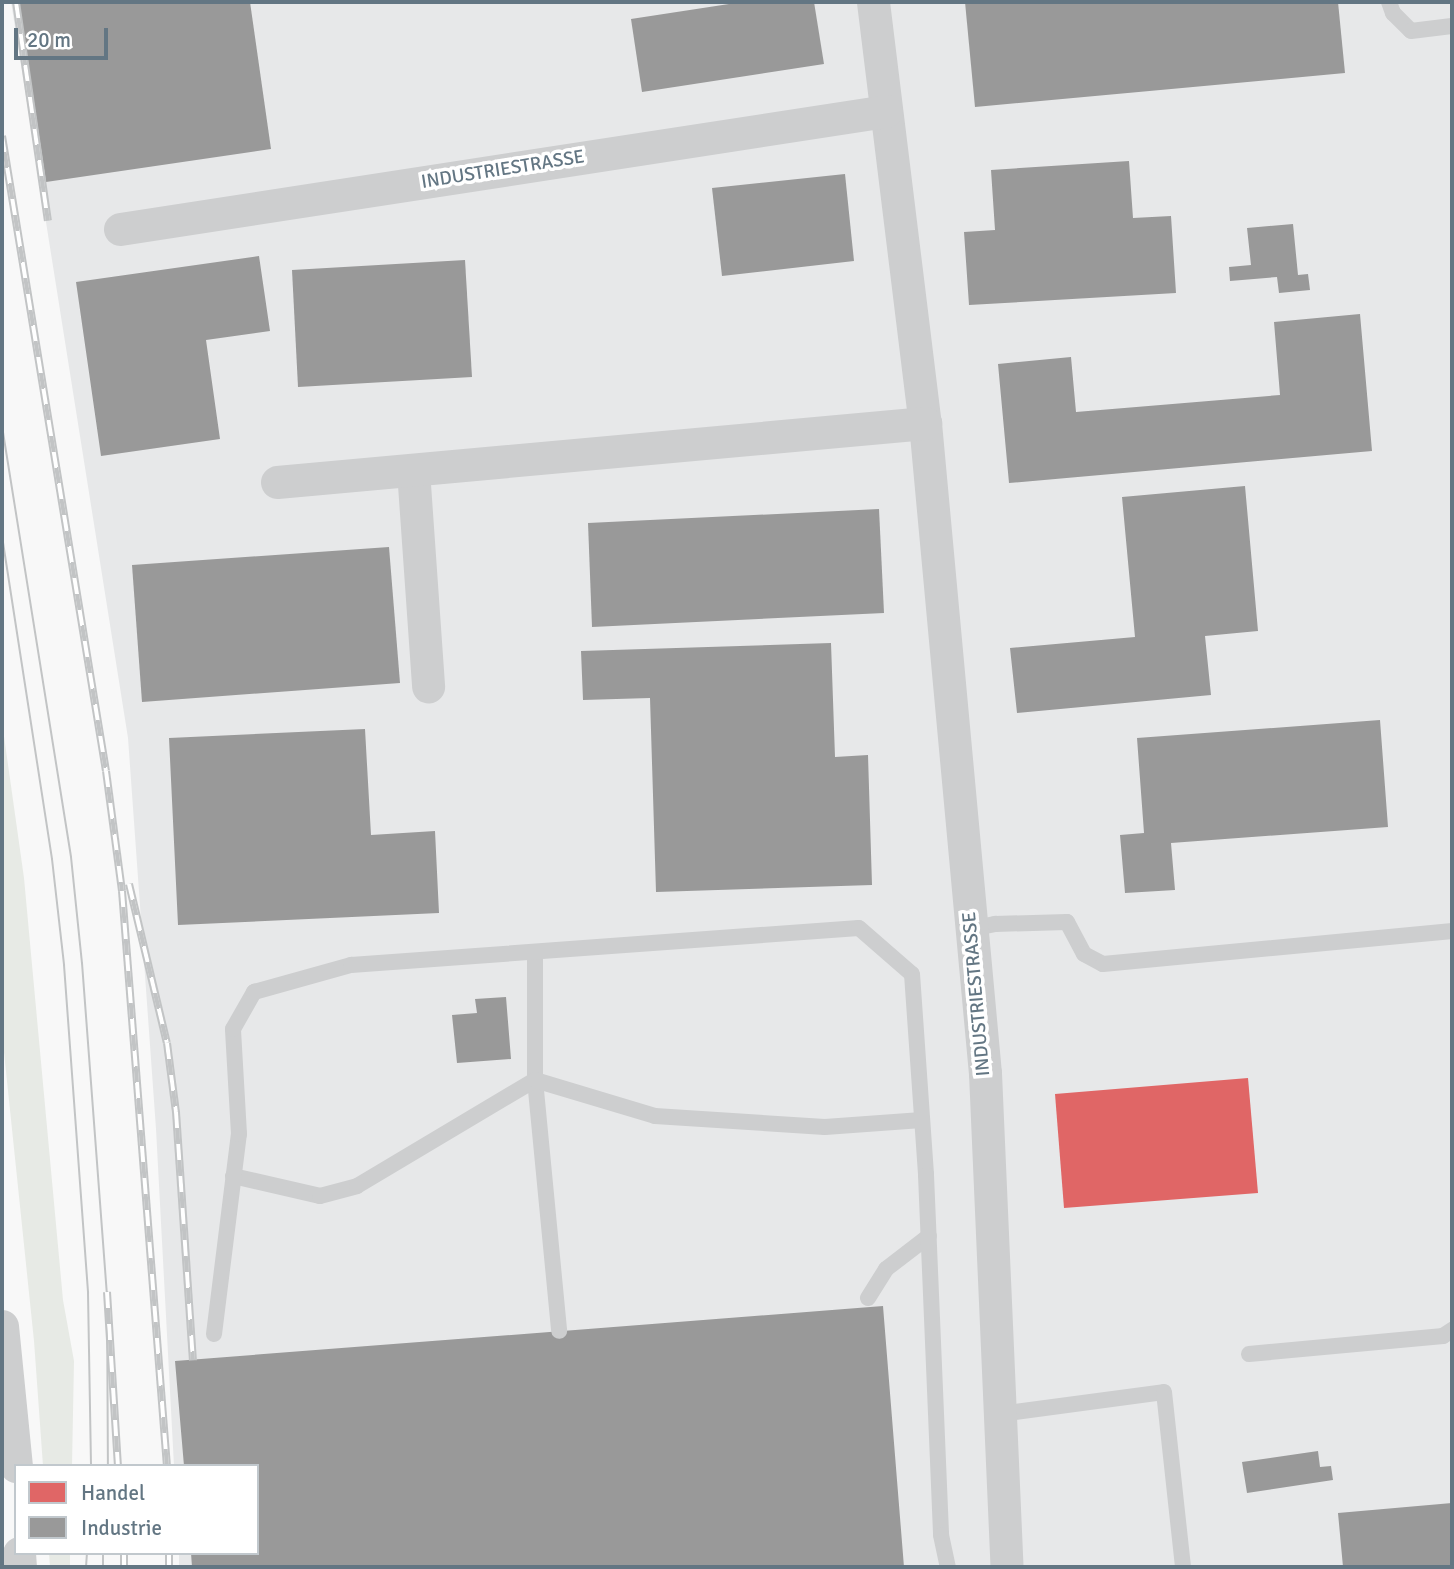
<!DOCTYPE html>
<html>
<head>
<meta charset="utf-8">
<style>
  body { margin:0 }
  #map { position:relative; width:1454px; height:1569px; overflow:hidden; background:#f8f8f8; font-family:Signika,sans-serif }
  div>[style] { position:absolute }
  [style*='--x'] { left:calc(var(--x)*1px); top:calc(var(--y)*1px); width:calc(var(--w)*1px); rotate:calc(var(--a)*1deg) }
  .built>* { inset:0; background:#e7e8e9 }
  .green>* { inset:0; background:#e7eae5 }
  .shops>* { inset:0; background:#e06666 }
  .industry>* { inset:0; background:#999 }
  .service>* { height:16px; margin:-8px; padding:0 8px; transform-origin:8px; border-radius:8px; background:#cdcecf }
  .minor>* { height:33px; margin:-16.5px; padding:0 16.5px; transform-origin:16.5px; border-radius:16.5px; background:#cdcecf }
  .tram>* { height:2px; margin:-1px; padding:0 1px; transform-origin:1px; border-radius:1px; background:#c2c4c5 }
  .rail>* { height:8px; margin-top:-4px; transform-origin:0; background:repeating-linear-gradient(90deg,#fff 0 16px,#c2c4c5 0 32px); box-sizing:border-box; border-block:2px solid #c2c4c5 }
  span { translate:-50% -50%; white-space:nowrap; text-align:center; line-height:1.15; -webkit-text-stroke:7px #fff; paint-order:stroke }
  .street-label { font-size:19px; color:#637683 }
  .frame { position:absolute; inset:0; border:4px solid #637683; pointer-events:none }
  .legend { position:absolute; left:14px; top:1464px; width:245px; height:91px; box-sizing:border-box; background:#fff; border:2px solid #c1c8cd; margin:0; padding:9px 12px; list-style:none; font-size:21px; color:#637683 }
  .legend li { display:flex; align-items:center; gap:14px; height:35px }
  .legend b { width:35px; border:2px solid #c1c8cd }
  .scale { position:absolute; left:14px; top:28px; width:94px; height:32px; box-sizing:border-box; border:4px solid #637683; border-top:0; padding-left:9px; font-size:21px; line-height:24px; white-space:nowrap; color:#637683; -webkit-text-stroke:5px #fff; paint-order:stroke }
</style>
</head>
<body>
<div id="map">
  <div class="built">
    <div style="clip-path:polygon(11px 2px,1452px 2px,1452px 1567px,179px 1567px,179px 1553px,257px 1553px,257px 1466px,174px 1466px,156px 1129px,128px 738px)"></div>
  </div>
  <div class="green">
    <div style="clip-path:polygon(2px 722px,24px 878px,63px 1300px,74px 1361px,72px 1466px,43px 1466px,34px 1341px,2px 1033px)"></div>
    <div style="clip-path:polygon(49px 1553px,70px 1553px,70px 1567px,50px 1567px)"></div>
  </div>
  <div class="shops">
    <div style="clip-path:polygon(1248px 1078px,1258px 1193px,1064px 1208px,1055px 1094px)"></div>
  </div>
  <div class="industry">
    <div style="clip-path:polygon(19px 2px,250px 2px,271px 149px,46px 182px)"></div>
    <div style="clip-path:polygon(742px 2px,814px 2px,824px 64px,642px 92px,631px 19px)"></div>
    <div style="clip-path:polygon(965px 2px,1338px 2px,1345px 73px,975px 107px)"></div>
    <div style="clip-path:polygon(1129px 161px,1133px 218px,1171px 216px,1176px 293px,969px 305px,964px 232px,995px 230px,991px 170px)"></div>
    <div style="clip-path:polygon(845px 174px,854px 261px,722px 276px,712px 188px)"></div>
    <div style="clip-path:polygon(1293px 224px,1298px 275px,1308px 274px,1310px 290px,1279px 293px,1277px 277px,1230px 281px,1229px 267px,1251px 265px,1247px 228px)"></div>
    <div style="clip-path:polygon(259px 256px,270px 331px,206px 340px,220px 439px,101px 456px,76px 282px)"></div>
    <div style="clip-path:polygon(465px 260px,472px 377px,298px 387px,292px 270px)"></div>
    <div style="clip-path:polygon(1360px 314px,1372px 451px,1009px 483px,998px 364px,1071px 357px,1076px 412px,1280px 395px,1274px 322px)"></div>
    <div style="clip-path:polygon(1245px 486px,1258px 631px,1205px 636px,1211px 695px,1017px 713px,1010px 648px,1135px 637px,1122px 497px)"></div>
    <div style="clip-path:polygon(879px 509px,884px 613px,592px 627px,588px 523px)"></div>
    <div style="clip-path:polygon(389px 547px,400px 683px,142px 702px,132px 565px)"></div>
    <div style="clip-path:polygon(831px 643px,835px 757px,868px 755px,872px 885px,656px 892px,650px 698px,583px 700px,581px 651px)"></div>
    <div style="clip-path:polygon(1380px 720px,1388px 827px,1171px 843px,1175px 890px,1125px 893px,1120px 835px,1144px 833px,1137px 738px)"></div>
    <div style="clip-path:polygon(365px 729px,371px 835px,435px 831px,439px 913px,178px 925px,169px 738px)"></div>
    <div style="clip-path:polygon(506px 997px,511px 1059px,457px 1063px,452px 1015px,477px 1013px,475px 999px)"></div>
    <div style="clip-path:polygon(883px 1306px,904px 1567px,192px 1567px,191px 1553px,257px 1553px,257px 1466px,184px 1466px,175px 1361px)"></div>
    <div style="clip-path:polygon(1318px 1451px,1320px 1467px,1331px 1466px,1333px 1480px,1247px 1493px,1242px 1462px)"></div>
    <div style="clip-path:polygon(1452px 1503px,1452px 1567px,1343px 1567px,1338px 1513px)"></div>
  </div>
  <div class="service">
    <div style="--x:1389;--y:2;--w:12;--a:70"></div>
    <div style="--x:1393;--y:13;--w:25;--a:45"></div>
    <div style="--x:1411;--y:31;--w:41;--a:-7"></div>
    <div style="--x:971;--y:929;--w:25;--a:-12"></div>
    <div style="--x:995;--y:924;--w:72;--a:-1.6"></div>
    <div style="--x:1067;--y:922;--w:36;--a:62"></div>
    <div style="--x:1084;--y:954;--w:21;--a:28"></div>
    <div style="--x:1103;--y:964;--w:351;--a:-5.4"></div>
    <div style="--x:535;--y:952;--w:128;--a:90"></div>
    <div style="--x:535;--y:1080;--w:252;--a:84.5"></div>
    <div style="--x:233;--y:1176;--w:89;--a:12.9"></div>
    <div style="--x:320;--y:1196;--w:38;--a:-15"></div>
    <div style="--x:357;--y:1186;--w:207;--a:-30.8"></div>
    <div style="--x:535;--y:1080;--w:125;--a:16.7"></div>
    <div style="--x:655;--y:1116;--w:170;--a:3.7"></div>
    <div style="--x:825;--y:1127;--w:97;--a:-4.1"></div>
    <div style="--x:868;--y:1298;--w:34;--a:-58"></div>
    <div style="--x:886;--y:1269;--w:54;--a:-37.5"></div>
    <div style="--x:214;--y:1334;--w:202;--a:-82.9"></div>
    <div style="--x:239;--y:1134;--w:105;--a:-93.3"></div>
    <div style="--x:233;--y:1029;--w:43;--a:-60.4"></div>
    <div style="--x:254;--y:992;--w:101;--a:-15.6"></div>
    <div style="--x:351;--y:965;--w:509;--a:-4.17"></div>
    <div style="--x:859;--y:928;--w:70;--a:41"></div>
    <div style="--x:912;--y:974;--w:201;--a:86"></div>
    <div style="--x:926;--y:1175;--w:360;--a:87.6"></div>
    <div style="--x:941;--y:1535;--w:33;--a:78"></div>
    <div style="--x:1249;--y:1354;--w:195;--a:-5.3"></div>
    <div style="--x:1443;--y:1336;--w:11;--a:-34"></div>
    <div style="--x:1000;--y:1414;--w:165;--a:-7.6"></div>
    <div style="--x:1164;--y:1392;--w:176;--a:83.8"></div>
  </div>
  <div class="minor">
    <div style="--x:873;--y:2;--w:424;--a:83"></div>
    <div style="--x:925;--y:423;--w:653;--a:84.73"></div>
    <div style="--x:985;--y:1073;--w:494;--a:87.5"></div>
    <div style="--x:120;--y:229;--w:775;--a:-8.76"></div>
    <div style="--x:413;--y:470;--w:217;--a:86"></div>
    <div style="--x:277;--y:482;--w:651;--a:-5.2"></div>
    <div style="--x:2;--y:1326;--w:141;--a:84.3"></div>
    <div style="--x:19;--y:1553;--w:14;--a:86"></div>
  </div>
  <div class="tram">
    <div style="--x:2;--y:426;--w:436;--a:80.9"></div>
    <div style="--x:71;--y:857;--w:107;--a:84.1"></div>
    <div style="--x:82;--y:963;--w:330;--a:85.7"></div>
    <div style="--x:107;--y:1292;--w:174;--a:89.7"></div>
    <div style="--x:2;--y:536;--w:327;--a:81.2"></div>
    <div style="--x:52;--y:859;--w:107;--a:83.5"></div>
    <div style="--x:64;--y:965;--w:329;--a:85.8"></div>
    <div style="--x:88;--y:1293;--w:173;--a:89"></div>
    <div style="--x:86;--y:1567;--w:14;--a:-86"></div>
    <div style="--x:103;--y:1567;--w:14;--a:-90"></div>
  </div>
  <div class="rail">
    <div style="--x:16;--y:2;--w:221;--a:81.7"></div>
    <div style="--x:2;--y:136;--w:643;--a:80.7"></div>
    <div style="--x:106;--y:771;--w:121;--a:82.4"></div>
    <div style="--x:122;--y:891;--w:577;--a:85.53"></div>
    <div style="--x:129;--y:884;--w:163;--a:76.6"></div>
    <div style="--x:167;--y:1043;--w:70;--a:82.6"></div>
    <div style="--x:176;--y:1112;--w:249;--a:86.1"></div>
    <div style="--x:107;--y:1292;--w:174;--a:86.4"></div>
    <div style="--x:124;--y:1553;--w:14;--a:90"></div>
    <div style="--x:169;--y:1567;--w:14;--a:-90"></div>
  </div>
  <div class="street-label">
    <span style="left:503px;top:170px;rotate:-9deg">INDUSTRIESTRASSE</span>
    <span style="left:977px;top:994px;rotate:-95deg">INDUSTRIESTRASSE</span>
  </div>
  <div class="frame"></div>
  <ul class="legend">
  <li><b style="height:19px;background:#e06666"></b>Handel</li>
  <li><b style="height:19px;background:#999"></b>Industrie</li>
  </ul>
  <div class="scale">20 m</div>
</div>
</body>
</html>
